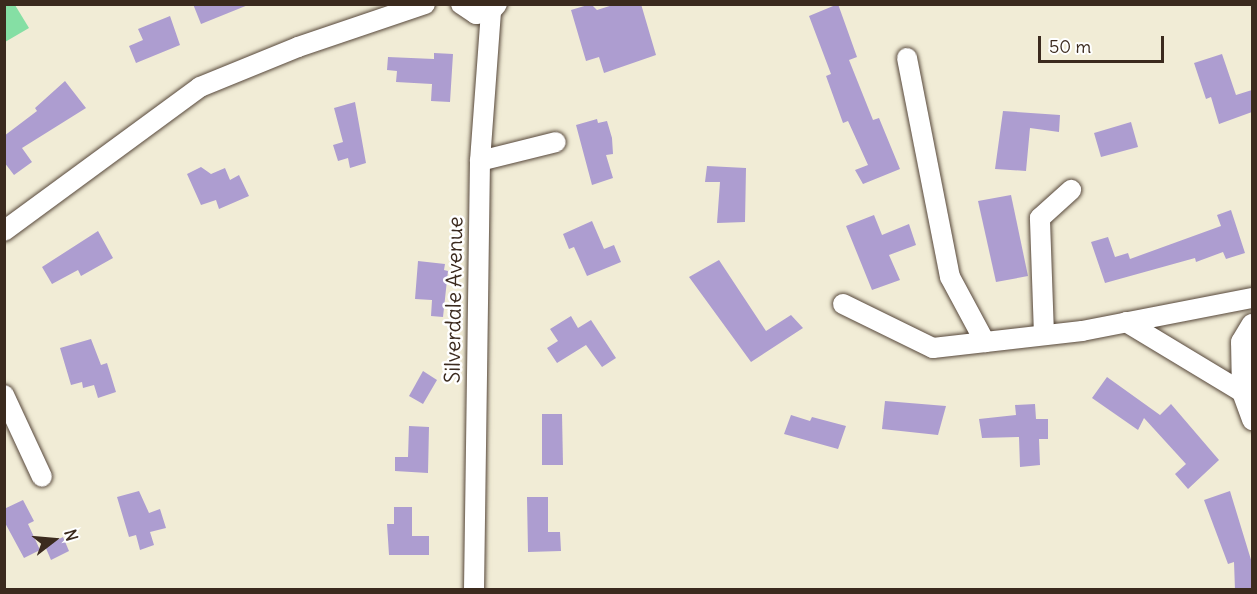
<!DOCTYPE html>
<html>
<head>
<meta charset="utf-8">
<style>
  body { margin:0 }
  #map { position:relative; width:1257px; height:594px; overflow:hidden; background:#f1ecd6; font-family:Delius,sans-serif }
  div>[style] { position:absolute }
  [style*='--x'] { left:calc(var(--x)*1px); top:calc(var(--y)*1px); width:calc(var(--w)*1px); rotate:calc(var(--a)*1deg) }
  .green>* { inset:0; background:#85dfa4 }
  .building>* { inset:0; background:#ad9dd0 }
  .roads { filter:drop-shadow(0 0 2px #56473a) drop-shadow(0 0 2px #56473a) }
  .minor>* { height:20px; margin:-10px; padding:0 10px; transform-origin:10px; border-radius:10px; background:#fff }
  span { translate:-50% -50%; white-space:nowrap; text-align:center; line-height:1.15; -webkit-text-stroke:5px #fff; paint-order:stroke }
  .street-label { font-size:21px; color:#3b2a1e }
  .frame { position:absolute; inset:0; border:6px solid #3b2a1e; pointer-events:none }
  .north { position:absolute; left:24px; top:510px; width:60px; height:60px; -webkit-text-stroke:4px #fff; paint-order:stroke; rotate:74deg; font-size:16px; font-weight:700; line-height:24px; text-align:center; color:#3b2a1e }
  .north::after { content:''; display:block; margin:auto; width:21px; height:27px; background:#3b2a1e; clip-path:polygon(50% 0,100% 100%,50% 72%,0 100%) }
  .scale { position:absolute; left:1038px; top:36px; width:126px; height:27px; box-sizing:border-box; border:3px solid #3b2a1e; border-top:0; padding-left:8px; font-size:18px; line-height:21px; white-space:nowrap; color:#3b2a1e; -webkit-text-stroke:4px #fff; paint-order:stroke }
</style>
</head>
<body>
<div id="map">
  <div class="green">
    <div style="clip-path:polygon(5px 4px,15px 5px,29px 28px,5px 42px)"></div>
  </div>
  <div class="building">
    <div style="clip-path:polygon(193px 4px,248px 4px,248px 5px,201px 24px)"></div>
    <div style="clip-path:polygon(591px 4px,597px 10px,616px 4px,641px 4px,656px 55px,604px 73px,599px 57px,586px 61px,571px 10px)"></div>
    <div style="clip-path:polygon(838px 4px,857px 57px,849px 60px,873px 120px,879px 118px,900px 169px,863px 184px,855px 170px,868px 165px,848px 121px,843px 123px,826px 76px,831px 74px,809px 16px)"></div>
    <div style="clip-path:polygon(170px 16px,180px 45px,136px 63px,129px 46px,143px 40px,138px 29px)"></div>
    <div style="clip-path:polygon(434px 53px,453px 54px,450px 102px,431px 101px,432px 84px,396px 82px,397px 71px,387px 70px,388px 57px,434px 59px)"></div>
    <div style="clip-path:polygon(1222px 54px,1236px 95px,1252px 90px,1252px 112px,1219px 124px,1211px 97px,1206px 99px,1194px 63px)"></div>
    <div style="clip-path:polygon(65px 81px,86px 108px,22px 148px,32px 162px,14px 175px,4px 162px,4px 136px,37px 111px,35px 108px)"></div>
    <div style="clip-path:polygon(355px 102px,366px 163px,350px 168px,348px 158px,338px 161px,333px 145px,343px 142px,334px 108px)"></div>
    <div style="clip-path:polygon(1003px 111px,1060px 115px,1059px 132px,1030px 128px,1026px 171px,995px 169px)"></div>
    <div style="clip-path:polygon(597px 119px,598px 123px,607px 121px,612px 138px,613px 154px,606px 155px,613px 178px,592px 185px,576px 125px)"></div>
    <div style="clip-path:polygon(1131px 122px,1138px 147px,1101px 157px,1094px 133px)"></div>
    <div style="clip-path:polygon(707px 166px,746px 168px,745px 222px,717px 223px,720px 182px,705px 182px)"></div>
    <div style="clip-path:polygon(201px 167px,211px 174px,225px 168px,230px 180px,239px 175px,249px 196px,219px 209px,216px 200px,201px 205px,187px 174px)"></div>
    <div style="clip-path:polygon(1011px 195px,1028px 276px,996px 282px,978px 201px)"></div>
    <div style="clip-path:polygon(1231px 210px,1245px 253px,1226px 259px,1223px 252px,1196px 262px,1195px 258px,1105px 283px,1091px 242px,1108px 237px,1115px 257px,1128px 253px,1130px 259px,1221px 226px,1217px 215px)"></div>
    <div style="clip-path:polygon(874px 215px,882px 235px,909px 224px,916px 245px,889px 255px,900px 280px,872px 290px,846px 226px)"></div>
    <div style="clip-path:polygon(592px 221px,604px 249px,614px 245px,621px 262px,587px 276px,574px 247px,569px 249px,563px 234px)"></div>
    <div style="clip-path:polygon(98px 231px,113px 258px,81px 276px,78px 270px,52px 284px,42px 267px)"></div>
    <div style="clip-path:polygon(719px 260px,766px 331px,791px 315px,803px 328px,751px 362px,689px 277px)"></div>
    <div style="clip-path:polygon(418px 261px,445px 264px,444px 270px,448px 271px,443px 317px,431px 316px,432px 300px,415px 299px)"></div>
    <div style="clip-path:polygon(571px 316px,578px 328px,591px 320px,616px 358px,602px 367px,586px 345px,557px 363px,547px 348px,558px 341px,550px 329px)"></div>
    <div style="clip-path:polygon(91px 339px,101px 365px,107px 363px,116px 392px,98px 398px,94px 385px,83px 388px,82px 382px,71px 385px,60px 348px)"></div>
    <div style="clip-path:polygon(423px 371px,437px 380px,423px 404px,409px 396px)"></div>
    <div style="clip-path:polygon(1107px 377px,1160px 415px,1171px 404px,1219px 460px,1188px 489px,1175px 474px,1186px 464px,1144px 418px,1138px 430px,1092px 398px)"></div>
    <div style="clip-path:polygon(885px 401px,946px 406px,938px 435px,882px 429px)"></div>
    <div style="clip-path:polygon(1035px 404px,1036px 419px,1048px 419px,1048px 439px,1039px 439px,1040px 465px,1020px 467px,1019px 437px,982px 438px,979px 419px,1016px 415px,1015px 405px)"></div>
    <div style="clip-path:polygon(542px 414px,562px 414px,563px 465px,542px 465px)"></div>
    <div style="clip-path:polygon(791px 415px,810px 421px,812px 417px,846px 426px,838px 449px,784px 434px)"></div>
    <div style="clip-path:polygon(409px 426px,429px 427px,428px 473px,395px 471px,395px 457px,408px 457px)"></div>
    <div style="clip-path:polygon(139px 491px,149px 513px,160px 509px,166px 528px,150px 532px,154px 545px,140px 550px,136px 535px,129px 537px,117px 497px)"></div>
    <div style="clip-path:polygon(1230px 491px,1252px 563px,1252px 590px,1235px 590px,1234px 562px,1228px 564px,1204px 500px)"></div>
    <div style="clip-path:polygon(527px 497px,548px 497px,548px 532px,560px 532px,561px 551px,528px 552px)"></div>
    <div style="clip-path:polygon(23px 500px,34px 521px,28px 524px,40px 550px,24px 558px,4px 521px,4px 509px)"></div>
    <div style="clip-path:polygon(394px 507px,412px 507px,412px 536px,429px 536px,429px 555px,389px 555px,387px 524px,394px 524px)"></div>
    <div style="clip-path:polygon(63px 537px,69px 551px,51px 560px,45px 546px)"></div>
  </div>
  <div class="roads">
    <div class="minor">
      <div style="--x:461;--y:4;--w:18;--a:34"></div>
      <div style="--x:476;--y:14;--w:15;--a:-11"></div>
      <div style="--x:491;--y:11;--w:9;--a:-49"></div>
      <div style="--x:907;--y:58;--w:223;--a:78.9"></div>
      <div style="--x:950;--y:277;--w:74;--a:61.7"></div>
      <div style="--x:480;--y:161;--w:78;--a:-14"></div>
      <div style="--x:4;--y:231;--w:243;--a:-36.3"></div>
      <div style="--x:200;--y:87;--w:106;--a:-22.2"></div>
      <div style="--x:298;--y:47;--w:134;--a:-18.7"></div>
      <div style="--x:843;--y:304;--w:100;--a:26.1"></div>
      <div style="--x:933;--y:348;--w:150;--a:-6.5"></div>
      <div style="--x:1082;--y:331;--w:173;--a:-11"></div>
      <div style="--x:1126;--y:322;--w:135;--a:31.1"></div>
      <div style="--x:1242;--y:392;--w:30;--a:70"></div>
      <div style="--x:1044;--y:335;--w:117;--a:-92"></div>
      <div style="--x:1040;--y:218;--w:42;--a:-42.1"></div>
      <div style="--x:1242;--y:392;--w:50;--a:-91.1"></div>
      <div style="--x:1241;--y:342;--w:21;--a:-59"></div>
      <div style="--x:4;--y:395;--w:90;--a:65.1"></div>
      <div style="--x:474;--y:590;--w:429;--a:-89.2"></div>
      <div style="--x:480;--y:161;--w:150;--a:-85.8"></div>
    </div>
  </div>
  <div class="street-label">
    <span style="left:454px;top:300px;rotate:-89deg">Silverdale Avenue</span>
  </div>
  <div class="frame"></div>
  <div class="north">N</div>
  <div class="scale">50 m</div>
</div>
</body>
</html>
